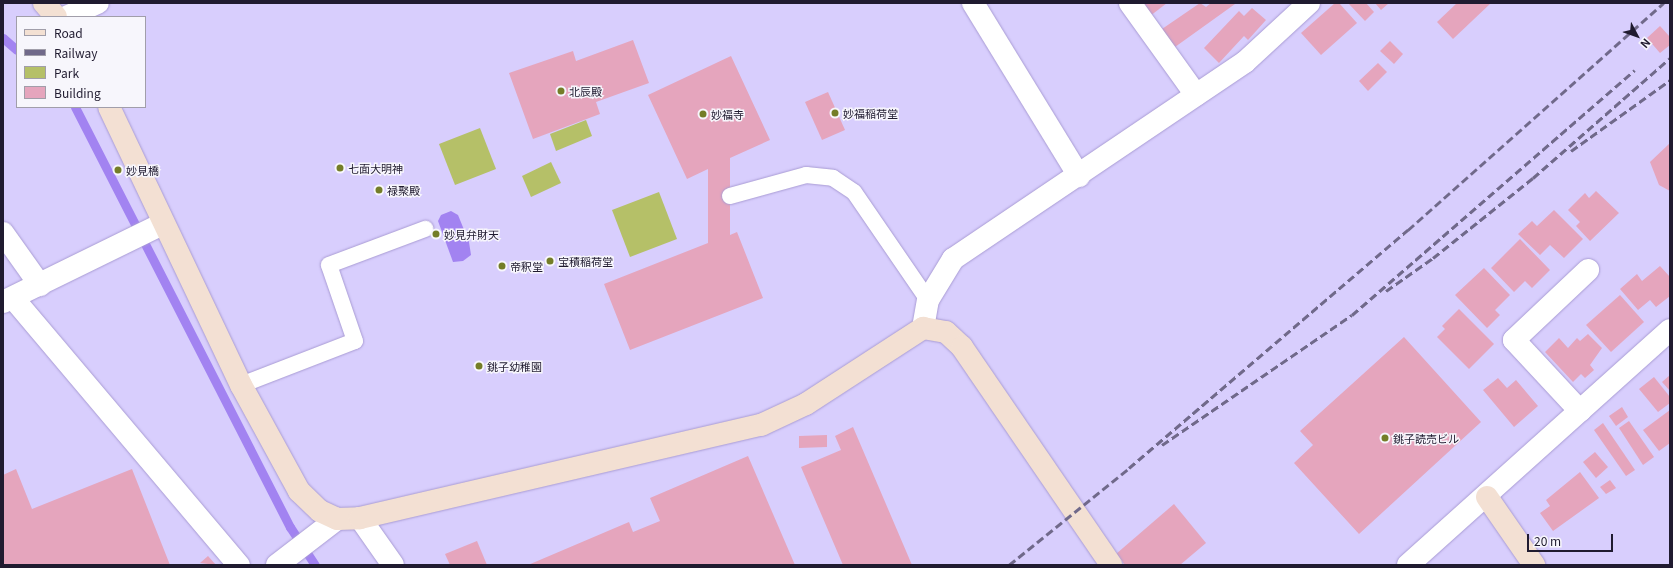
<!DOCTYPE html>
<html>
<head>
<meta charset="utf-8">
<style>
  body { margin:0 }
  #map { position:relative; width:1673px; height:568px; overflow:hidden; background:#d8cefd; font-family:Georgia,"Noto Sans JP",serif }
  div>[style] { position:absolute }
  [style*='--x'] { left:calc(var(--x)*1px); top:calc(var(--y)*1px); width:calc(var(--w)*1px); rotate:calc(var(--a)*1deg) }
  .green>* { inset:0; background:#b5c068 }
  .water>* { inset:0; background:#a283f1 }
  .stream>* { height:9px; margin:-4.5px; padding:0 4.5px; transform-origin:4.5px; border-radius:4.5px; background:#a283f1 }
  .building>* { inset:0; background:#e5a5bd }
  .roads { filter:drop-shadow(0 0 1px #a99cd4) drop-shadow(0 0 1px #a99cd4) }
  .lane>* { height:16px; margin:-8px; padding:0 8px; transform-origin:8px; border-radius:8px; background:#fff }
  .street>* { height:22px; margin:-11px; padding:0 11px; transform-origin:11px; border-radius:11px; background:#fff }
  .secondary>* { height:22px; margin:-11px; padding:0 11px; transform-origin:11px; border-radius:11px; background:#f3e0d3 }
  .rail>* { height:3px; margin-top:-1.5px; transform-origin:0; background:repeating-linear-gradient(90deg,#70698a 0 8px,transparent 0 12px) }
  .dots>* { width:11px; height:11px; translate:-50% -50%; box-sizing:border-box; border:2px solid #f7f6fc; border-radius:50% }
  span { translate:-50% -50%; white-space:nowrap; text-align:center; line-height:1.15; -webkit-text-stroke:3px #f7f6fc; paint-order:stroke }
  .poi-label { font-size:11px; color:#201b30 }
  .left { translate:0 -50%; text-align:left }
  .frame { position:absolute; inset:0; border:4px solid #201b30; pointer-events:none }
  .legend { position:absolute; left:16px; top:16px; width:130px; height:92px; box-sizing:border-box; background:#f7f6fc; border:1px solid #a19eaa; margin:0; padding:5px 7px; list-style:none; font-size:12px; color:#201b30 }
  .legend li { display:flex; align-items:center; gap:8px; height:20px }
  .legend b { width:20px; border:1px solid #a19eaa }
  .north { position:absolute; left:1617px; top:16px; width:40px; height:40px; -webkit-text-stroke:3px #f7f6fc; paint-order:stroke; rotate:131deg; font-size:11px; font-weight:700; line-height:16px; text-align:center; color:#201b30 }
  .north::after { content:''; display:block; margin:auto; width:14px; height:18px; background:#201b30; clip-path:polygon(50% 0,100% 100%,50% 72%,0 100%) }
  .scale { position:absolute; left:1527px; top:534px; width:86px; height:18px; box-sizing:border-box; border:2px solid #201b30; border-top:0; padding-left:5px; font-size:12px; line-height:14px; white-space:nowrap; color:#201b30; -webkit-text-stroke:3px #f7f6fc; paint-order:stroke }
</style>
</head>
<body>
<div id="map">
  <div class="green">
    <div style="clip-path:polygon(586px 120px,592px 136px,556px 151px,550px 134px)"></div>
    <div style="clip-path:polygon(480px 128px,496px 169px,455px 185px,439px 144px)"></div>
    <div style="clip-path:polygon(551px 162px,561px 183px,531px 197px,522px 176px)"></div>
    <div style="clip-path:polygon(659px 192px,677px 239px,630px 257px,612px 210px)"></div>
  </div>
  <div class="water">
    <div style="clip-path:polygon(451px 211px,458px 215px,469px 242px,471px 255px,463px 261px,453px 262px,438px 221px,441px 215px)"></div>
  </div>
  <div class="stream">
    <div style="--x:3;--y:38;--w:18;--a:41"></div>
    <div style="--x:75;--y:107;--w:472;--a:62.9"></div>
    <div style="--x:290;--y:527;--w:45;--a:56.7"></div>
  </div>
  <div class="building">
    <div style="clip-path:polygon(1141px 3px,1167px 3px,1150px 16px)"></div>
    <div style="clip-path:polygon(1200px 3px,1206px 7px,1211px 3px,1235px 4px,1175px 47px,1162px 29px)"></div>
    <div style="clip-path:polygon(1335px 3px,1339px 3px,1357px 23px,1321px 55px,1301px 33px)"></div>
    <div style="clip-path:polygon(1348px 3px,1366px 3px,1374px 12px,1365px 21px)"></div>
    <div style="clip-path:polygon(1375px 3px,1389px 3px,1381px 10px)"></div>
    <div style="clip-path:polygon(1457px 3px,1491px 3px,1453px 39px,1437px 22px)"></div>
    <div style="clip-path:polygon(1252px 8px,1266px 20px,1248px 40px,1244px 36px,1219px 63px,1204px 48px,1239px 11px,1244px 16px)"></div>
    <div style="clip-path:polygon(1660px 26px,1670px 37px,1670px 45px,1660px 53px,1647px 38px)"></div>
    <div style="clip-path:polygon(633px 40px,649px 83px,596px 102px,600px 114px,533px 139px,509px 73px,573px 51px,576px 61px)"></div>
    <div style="clip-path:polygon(1390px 41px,1403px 54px,1394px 64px,1380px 51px)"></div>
    <div style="clip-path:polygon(731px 56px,770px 140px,730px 158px,730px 235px,737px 232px,763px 298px,630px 350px,604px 284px,708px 243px,708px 169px,687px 179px,648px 95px)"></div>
    <div style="clip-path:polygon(1378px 63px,1387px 72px,1368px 91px,1359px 81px)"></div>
    <div style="clip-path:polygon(828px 92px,845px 130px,822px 140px,805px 102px)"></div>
    <div style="clip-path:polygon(1670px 143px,1670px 191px,1659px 185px,1650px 162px)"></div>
    <div style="clip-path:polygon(1596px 191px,1619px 213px,1590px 241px,1576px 226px,1580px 222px,1568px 210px,1585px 193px,1589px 198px)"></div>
    <div style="clip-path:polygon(1554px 210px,1583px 239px,1564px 258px,1550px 245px,1540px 255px,1518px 234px,1532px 221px,1537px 226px)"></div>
    <div style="clip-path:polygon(1520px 239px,1550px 270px,1532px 288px,1525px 281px,1514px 292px,1491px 268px)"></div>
    <div style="clip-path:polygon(1660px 266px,1670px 277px,1670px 296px,1656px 307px,1650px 300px,1638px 310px,1620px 289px,1637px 274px,1642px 281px)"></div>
    <div style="clip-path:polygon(1484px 268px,1510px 295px,1495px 310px,1500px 315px,1487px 328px,1455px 295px)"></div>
    <div style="clip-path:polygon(1620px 295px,1644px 322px,1611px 352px,1586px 325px)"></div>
    <div style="clip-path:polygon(1459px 309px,1494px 344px,1469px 369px,1437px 337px,1445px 329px,1442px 326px)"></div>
    <div style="clip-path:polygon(1588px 334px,1602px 348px,1590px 365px,1594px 370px,1585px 378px,1581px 374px,1573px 382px,1545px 352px,1559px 338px,1568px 348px,1577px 338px,1580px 341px)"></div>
    <div style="clip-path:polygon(1404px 337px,1481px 422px,1359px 534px,1294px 463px,1313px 445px,1300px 431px)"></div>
    <div style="clip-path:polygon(1670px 375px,1670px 391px,1662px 382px)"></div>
    <div style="clip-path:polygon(1654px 377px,1670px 397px,1670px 403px,1658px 412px,1639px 389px)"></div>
    <div style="clip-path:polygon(1498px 378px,1507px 388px,1516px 380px,1538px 406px,1514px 427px,1483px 390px)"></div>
    <div style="clip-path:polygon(1622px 407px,1628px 417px,1616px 426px,1609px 416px)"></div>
    <div style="clip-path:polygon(1670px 410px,1670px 443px,1659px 451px,1643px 430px)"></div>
    <div style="clip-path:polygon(1629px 421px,1654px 457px,1643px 465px,1619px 428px)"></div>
    <div style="clip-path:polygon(1603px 423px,1635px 470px,1626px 476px,1594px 430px)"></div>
    <div style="clip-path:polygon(853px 427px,912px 565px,843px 565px,801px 467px,841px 450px,835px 436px)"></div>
    <div style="clip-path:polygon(827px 435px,827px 447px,799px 448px,799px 436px)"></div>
    <div style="clip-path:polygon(1595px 452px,1608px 467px,1596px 478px,1583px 462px)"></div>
    <div style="clip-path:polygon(748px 456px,795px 565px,528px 565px,629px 522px,633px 532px,660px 521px,650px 498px)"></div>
    <div style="clip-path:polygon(16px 469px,32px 509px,132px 469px,170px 565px,3px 565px,3px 475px)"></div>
    <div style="clip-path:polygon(1580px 472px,1599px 498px,1553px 531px,1540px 513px,1550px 506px,1546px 500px)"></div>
    <div style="clip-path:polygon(1610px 480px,1616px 488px,1606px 494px,1600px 487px)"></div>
    <div style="clip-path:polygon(1174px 504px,1206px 543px,1180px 565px,1125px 565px,1116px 554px)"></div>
    <div style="clip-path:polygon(477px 541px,487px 565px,450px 565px,445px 554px)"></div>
    <div style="clip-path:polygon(208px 556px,216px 565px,200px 563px)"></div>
  </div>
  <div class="roads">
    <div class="lane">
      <div style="--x:730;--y:196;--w:79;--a:-15.4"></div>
      <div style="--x:806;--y:175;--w:27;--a:6"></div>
      <div style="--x:833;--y:178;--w:25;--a:34"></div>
      <div style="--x:854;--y:192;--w:131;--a:55.6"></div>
      <div style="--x:241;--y:385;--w:122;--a:-21.1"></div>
      <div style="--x:355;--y:341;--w:80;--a:-108.9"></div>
      <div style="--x:329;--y:265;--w:103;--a:-20.6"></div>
    </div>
    <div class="street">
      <div style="--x:973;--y:3;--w:203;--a:58.5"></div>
      <div style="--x:1130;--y:3;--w:113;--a:54.3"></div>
      <div style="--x:66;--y:17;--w:35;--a:-24"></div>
      <div style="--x:3;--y:233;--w:64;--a:54.6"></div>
      <div style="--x:13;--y:298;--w:350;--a:49.8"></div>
      <div style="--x:3;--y:302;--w:179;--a:-26.1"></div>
      <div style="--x:923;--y:328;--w:28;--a:-80"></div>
      <div style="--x:928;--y:300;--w:48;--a:-58.6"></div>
      <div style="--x:953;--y:259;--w:352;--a:-34"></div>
      <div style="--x:1245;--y:62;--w:87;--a:-42.7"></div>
      <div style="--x:1580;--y:411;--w:97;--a:-132.9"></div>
      <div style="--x:1514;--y:340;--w:102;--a:-43.4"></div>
      <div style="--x:360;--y:518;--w:57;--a:54.9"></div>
      <div style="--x:277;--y:565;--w:76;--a:-37.5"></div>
      <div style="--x:1408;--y:565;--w:352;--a:-41.9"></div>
    </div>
    <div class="secondary">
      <div style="--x:44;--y:3;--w:18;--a:49"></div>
      <div style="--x:109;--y:107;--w:308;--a:64.6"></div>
      <div style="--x:241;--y:385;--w:121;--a:61.3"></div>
      <div style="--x:299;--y:491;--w:29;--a:44"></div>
      <div style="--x:320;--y:511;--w:19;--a:25"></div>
      <div style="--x:337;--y:519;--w:23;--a:-2"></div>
      <div style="--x:360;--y:518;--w:412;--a:-13.1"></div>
      <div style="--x:761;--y:425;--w:50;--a:-25"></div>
      <div style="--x:806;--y:404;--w:140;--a:-33"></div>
      <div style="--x:923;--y:328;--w:23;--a:10"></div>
      <div style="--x:946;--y:332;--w:22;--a:43"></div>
      <div style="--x:962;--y:347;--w:264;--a:55.6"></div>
      <div style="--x:1487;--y:497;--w:83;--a:55.3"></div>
    </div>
  </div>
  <div class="rail">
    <div style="--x:1571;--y:151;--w:122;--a:-35.6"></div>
    <div style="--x:1386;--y:291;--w:57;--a:-35.1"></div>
    <div style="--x:1433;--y:258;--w:128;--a:-38.7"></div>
    <div style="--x:1533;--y:178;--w:182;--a:-41.2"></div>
    <div style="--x:1162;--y:445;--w:230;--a:-34.4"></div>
    <div style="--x:1352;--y:315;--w:374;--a:-40.9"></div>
    <div style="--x:1009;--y:565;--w:154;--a:-38.9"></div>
    <div style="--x:1129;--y:468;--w:367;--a:-40.5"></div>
    <div style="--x:1408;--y:230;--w:342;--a:-41.6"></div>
  </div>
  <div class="dots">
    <div style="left:561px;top:91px;background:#747d28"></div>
    <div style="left:835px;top:113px;background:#747d28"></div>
    <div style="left:703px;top:114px;background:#747d28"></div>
    <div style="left:340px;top:168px;background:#747d28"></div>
    <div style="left:118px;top:170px;background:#747d28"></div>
    <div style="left:379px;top:190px;background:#747d28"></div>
    <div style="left:436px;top:234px;background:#747d28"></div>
    <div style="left:550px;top:261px;background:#747d28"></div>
    <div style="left:502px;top:266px;background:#747d28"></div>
    <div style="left:479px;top:366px;background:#747d28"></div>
    <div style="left:1385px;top:438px;background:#747d28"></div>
  </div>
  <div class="poi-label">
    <span class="left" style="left:569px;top:91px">北辰殿</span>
    <span class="left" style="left:843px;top:113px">妙福稲荷堂</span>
    <span class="left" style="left:711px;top:114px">妙福寺</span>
    <span class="left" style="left:348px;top:168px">七面大明神</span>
    <span class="left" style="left:126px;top:170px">妙見橋</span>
    <span class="left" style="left:387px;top:190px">禄聚殿</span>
    <span class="left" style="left:444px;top:234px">妙見弁財天</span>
    <span class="left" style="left:558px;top:261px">宝積稲荷堂</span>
    <span class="left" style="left:510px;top:266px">帝釈堂</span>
    <span class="left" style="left:487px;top:366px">銚子幼稚園</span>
    <span class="left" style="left:1393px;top:438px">銚子読売ビル</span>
  </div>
  <div class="frame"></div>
  <ul class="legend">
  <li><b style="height:5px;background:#f3e0d3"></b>Road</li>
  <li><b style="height:5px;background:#70698a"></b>Railway</li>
  <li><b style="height:11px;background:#b5c068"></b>Park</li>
  <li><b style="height:11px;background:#e5a5bd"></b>Building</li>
  </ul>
  <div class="north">N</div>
  <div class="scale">20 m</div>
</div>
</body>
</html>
